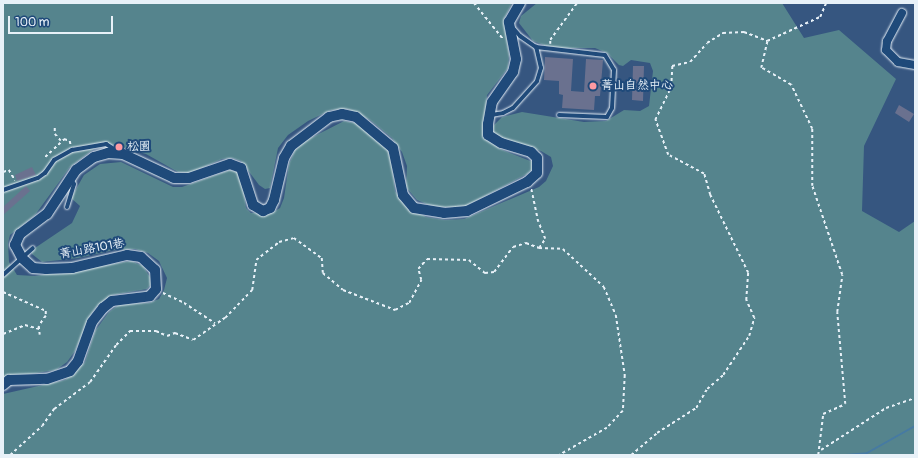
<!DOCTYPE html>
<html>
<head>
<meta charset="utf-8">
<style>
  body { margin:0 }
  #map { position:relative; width:918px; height:458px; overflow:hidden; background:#365680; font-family:Pangolin,"LXGW WenKai TC",sans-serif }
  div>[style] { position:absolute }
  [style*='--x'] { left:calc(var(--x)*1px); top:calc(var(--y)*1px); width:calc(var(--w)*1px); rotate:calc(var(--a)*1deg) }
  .green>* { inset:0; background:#55848d }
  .stream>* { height:2px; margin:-1px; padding:0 1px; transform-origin:1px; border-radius:1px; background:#467aa3 }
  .building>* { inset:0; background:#6a718f }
  .path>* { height:1.5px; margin-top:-0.75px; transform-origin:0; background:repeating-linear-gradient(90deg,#e8f1f8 0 3px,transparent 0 6px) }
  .roads { filter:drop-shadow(0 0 1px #e8f1f8) drop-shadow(0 0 1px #e8f1f8) }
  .service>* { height:4px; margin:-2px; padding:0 2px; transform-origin:2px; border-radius:2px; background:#1f4a7a }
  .minor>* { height:8px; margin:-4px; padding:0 4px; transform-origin:4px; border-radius:4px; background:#1f4a7a }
  .tertiary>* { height:10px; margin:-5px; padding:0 5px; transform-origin:5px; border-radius:5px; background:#1f4a7a }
  .dots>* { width:11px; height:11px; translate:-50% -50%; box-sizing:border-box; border:2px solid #1f4a7a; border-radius:50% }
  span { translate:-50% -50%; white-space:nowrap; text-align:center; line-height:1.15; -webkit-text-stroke:4px #1f4a7a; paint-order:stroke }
  .poi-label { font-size:12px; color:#e8f1f8 }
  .left { translate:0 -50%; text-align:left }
  .street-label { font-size:12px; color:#e8f1f8 }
  .frame { position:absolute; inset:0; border:4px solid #e8f1f8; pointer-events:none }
  .scale { position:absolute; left:8px; top:16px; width:105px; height:18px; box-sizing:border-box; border:2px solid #e8f1f8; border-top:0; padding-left:5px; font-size:12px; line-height:14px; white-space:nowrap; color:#e8f1f8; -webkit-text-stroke:3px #1f4a7a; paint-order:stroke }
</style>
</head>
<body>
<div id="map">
  <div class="green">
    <div style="clip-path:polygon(3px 3px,512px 3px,504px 19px,509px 55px,508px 68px,487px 95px,483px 135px,500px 149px,533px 162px,534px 167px,527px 174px,464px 207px,434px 207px,417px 200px,406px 187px,407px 166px,402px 152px,392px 138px,370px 120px,348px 109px,331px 110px,308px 121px,288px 135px,278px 148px,270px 188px,265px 189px,259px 185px,241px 161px,232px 158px,222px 159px,190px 173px,178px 172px,146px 154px,114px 145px,95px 148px,70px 167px,35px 215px,10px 235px,8px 243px,9px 262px,17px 275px,35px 276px,131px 261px,143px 266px,153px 282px,147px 289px,112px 295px,98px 305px,91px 314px,75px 351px,67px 362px,56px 370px,3px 378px)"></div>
    <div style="clip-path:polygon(537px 3px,782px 3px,804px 38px,839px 30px,896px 79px,864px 146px,862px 211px,899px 232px,915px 221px,915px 455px,3px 455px,3px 394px,65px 380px,85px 362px,95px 331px,109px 312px,120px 304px,149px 303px,159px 299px,164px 290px,167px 278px,159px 261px,148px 253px,135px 249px,114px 250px,78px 258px,42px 262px,32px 254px,32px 250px,72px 223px,80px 206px,71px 198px,84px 175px,100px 164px,121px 162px,173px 187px,182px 187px,230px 170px,237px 172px,242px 180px,246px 208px,251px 213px,272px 213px,280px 208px,284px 198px,289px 164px,295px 150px,303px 142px,344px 121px,355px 123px,378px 138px,390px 152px,395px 191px,405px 205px,426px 217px,445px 220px,464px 219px,539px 187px,546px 181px,553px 166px,551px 157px,541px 151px,502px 139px,494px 134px,493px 126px,502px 117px,522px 112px,584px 122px,606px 121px,624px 110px,640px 111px,649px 106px,653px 71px,650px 63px,631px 60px,623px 66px,619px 65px,607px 53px,595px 48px,552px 48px,533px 41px,519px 23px,521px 16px)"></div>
  </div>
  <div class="stream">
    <div style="--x:846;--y:455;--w:21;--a:-5"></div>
    <div style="--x:867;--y:453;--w:55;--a:-29.4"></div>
  </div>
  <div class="building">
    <div style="clip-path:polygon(545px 57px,573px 59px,571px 91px,584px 92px,586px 59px,603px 60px,600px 96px,595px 96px,594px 110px,562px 108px,563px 95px,559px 94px,559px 81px,544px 80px)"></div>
    <div style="clip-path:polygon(633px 66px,644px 66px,643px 101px,632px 100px)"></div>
    <div style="clip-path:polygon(899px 105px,914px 114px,909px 122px,895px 113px)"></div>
    <div style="clip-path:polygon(32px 167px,36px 175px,17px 181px,15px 175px)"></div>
    <div style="clip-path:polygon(26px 186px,30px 191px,3px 215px,3px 207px)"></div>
  </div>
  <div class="path">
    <div style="--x:474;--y:3;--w:46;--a:51.1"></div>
    <div style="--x:550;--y:44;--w:4;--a:-90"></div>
    <div style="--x:550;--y:40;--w:46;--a:-53.9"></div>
    <div style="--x:55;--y:128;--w:6;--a:90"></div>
    <div style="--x:55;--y:134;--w:9;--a:49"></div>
    <div style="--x:45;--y:157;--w:26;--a:-43"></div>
    <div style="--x:64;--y:139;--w:6;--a:18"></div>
    <div style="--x:70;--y:141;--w:5;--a:79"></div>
    <div style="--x:3;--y:172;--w:6;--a:-18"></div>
    <div style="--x:9;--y:170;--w:12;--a:59"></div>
    <div style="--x:539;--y:248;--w:24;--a:2"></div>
    <div style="--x:563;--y:249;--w:56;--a:42.8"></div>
    <div style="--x:604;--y:287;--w:30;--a:67"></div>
    <div style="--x:616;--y:315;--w:61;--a:81.5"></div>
    <div style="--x:625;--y:375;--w:36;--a:93"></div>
    <div style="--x:623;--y:411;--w:23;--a:133"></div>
    <div style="--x:607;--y:428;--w:54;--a:150.1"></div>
    <div style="--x:3;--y:292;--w:47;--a:23.8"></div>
    <div style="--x:46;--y:311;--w:5;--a:90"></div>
    <div style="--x:46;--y:316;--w:12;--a:125"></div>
    <div style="--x:39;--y:326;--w:9;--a:84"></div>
    <div style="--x:163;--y:293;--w:23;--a:25"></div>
    <div style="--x:184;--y:303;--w:37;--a:33"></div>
    <div style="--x:3;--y:334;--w:24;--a:-22"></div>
    <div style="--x:25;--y:325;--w:15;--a:16"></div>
    <div style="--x:821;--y:450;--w:77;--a:-32.9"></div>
    <div style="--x:886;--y:408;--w:31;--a:-19"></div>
    <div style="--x:10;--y:455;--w:43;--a:-42.2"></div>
    <div style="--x:42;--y:426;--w:21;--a:-55"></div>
    <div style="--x:54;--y:409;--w:45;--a:-36.9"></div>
    <div style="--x:90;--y:382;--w:45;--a:-54.9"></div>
    <div style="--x:116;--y:345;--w:20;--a:-45"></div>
    <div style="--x:130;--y:331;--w:26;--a:0"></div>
    <div style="--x:156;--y:331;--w:12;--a:24"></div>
    <div style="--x:167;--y:336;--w:9;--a:-21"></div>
    <div style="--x:175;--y:333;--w:19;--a:21"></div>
    <div style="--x:193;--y:340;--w:39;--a:-35"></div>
    <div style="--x:225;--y:318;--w:39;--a:-46"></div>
    <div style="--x:252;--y:290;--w:30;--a:-82"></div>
    <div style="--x:256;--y:260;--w:29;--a:-38"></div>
    <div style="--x:279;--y:242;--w:16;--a:-15"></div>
    <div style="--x:294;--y:238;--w:34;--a:36"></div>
    <div style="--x:322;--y:258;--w:15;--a:86"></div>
    <div style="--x:323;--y:273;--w:26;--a:40"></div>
    <div style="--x:343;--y:290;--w:56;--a:21"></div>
    <div style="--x:395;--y:310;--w:16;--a:-27"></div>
    <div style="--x:409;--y:303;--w:26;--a:-62"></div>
    <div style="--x:421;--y:280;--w:11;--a:-105"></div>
    <div style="--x:418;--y:269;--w:13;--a:-48"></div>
    <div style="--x:427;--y:259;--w:42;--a:1.4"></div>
    <div style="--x:469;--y:260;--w:21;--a:39"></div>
    <div style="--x:485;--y:273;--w:9;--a:-6"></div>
    <div style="--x:494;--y:272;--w:31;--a:-53"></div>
    <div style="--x:513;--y:247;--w:14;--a:-17"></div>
    <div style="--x:526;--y:243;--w:14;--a:21"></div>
    <div style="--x:539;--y:248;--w:11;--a:-56"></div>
    <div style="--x:545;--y:239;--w:18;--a:-112"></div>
    <div style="--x:538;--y:222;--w:34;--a:-102"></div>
    <div style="--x:631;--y:455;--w:34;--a:-40"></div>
    <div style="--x:657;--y:433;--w:46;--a:-32.7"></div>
    <div style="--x:696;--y:408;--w:22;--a:-60"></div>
    <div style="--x:707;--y:389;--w:21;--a:-41"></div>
    <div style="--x:723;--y:375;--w:47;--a:-56.3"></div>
    <div style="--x:749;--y:336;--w:19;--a:-74"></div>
    <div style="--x:754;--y:318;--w:20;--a:-114"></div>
    <div style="--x:746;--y:300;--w:27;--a:-86"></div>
    <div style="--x:748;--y:273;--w:87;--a:-116"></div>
    <div style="--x:710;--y:195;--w:22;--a:-106"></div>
    <div style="--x:704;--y:174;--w:41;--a:-152.2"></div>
    <div style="--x:668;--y:155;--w:37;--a:-110"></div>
    <div style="--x:655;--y:120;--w:37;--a:-64"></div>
    <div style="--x:671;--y:87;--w:21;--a:-87"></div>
    <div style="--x:672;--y:66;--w:18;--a:-13"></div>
    <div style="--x:690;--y:62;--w:25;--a:-48"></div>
    <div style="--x:707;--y:43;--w:19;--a:-32"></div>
    <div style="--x:723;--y:33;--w:21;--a:-3"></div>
    <div style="--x:744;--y:32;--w:25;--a:21"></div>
    <div style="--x:818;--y:455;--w:41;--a:-83"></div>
    <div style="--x:823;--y:414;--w:24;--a:-24"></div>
    <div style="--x:845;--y:404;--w:92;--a:-95"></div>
    <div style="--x:837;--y:312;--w:37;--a:-82"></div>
    <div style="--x:842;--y:275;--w:94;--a:-108.6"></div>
    <div style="--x:812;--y:186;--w:57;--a:-90"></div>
    <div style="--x:812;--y:129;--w:49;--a:-115.5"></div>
    <div style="--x:791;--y:85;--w:34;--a:-150"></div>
    <div style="--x:761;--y:68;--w:28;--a:-77"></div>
    <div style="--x:767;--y:41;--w:58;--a:-24.4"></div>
    <div style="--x:820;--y:17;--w:15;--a:-67"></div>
  </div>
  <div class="roads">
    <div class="service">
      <div style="--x:513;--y:28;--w:11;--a:49"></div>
      <div style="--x:520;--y:36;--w:19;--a:35"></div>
      <div style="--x:536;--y:47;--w:69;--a:6.6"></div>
      <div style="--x:605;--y:55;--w:17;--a:59"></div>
      <div style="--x:614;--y:70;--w:38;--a:93"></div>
      <div style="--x:612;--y:108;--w:10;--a:119"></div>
      <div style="--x:607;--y:117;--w:48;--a:-177.6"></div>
      <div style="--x:491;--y:115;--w:12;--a:-9"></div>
      <div style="--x:503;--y:113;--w:11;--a:-27"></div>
      <div style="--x:513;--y:108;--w:36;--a:-48"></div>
      <div style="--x:537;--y:81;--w:14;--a:-73"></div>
      <div style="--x:541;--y:68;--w:22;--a:-103"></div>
      <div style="--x:3;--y:190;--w:37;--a:-19"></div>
      <div style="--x:38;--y:178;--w:9;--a:-36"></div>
      <div style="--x:45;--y:173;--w:16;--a:-55"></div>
      <div style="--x:54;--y:160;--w:21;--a:-29"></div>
      <div style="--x:72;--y:150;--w:35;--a:-10"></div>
      <div style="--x:106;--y:144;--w:13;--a:32"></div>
      <div style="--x:67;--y:207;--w:24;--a:-73"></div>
      <div style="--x:74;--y:184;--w:6;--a:-121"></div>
      <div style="--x:3;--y:275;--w:40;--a:-42"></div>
    </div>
    <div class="minor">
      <div style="--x:902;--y:13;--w:32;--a:118"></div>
      <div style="--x:887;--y:41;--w:9;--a:96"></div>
      <div style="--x:886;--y:50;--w:17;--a:45"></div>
      <div style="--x:898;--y:62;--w:17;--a:10"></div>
    </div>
    <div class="tertiary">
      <div style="--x:3;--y:385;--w:8;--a:-40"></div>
      <div style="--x:9;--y:380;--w:38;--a:-2"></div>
      <div style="--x:47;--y:379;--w:24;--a:-19"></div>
      <div style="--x:70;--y:371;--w:13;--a:-51"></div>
      <div style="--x:78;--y:361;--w:41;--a:-70.3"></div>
      <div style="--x:92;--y:322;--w:18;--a:-52"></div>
      <div style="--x:103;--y:308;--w:11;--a:-38"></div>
      <div style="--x:112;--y:301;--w:38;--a:-7"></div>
      <div style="--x:150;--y:296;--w:9;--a:-49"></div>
      <div style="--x:156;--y:289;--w:19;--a:-93"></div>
      <div style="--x:155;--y:270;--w:19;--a:-137"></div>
      <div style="--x:141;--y:257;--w:14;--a:-172"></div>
      <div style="--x:127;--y:255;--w:57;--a:166.7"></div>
      <div style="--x:72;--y:268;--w:26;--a:178"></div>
      <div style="--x:46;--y:269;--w:13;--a:-176"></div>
      <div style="--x:33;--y:268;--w:15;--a:-138"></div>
      <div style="--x:22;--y:258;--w:15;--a:-118"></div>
      <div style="--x:15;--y:245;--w:12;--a:-66"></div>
      <div style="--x:20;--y:234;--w:34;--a:-37"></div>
      <div style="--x:47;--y:214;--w:53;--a:-56.6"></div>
      <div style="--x:76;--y:170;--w:22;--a:-36"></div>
      <div style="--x:94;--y:157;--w:15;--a:-16"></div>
      <div style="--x:108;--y:153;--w:15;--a:4"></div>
      <div style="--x:123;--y:154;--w:56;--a:25.2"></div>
      <div style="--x:174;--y:178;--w:15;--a:0"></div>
      <div style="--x:189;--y:178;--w:43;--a:-18.9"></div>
      <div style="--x:230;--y:164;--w:12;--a:20"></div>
      <div style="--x:241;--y:168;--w:39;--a:72"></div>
      <div style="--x:253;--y:205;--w:12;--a:31"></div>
      <div style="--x:263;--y:211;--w:8;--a:-23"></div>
      <div style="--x:270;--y:208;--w:9;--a:-63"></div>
      <div style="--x:274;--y:200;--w:43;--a:-76.6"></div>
      <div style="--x:284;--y:158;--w:14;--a:-60"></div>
      <div style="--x:291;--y:146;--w:48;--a:-37.3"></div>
      <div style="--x:329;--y:117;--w:13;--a:-13"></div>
      <div style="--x:342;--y:114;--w:14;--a:12"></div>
      <div style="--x:356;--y:117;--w:48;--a:40"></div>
      <div style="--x:393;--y:148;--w:48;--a:78"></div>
      <div style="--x:403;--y:195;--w:17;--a:50"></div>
      <div style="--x:414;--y:208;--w:30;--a:9"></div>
      <div style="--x:444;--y:213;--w:23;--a:-5"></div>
      <div style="--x:467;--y:211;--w:67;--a:-25.8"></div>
      <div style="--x:527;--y:182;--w:13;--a:-42"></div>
      <div style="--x:537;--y:173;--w:15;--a:-90"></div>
      <div style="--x:537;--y:158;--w:8;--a:-135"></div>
      <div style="--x:531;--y:152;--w:31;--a:-163"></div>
      <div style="--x:501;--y:143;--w:15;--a:-148"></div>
      <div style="--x:488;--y:135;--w:11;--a:-90"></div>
      <div style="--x:488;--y:124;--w:22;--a:-80"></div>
      <div style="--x:492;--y:102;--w:37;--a:-55"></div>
      <div style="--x:513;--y:72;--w:13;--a:-77"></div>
      <div style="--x:516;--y:59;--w:38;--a:-101"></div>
      <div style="--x:509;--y:22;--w:22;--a:-60"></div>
    </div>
  </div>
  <div class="dots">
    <div style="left:593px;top:86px;background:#ff9aa2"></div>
    <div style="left:119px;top:147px;background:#ff9aa2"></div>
  </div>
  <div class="poi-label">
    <span class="left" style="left:601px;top:86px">菁山自然中心</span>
    <span class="left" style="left:127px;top:147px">松園</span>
  </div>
  <div class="street-label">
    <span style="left:92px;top:249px;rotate:-10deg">菁山路101巷</span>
  </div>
  <div class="frame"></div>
  <div class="scale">100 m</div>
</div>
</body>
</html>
